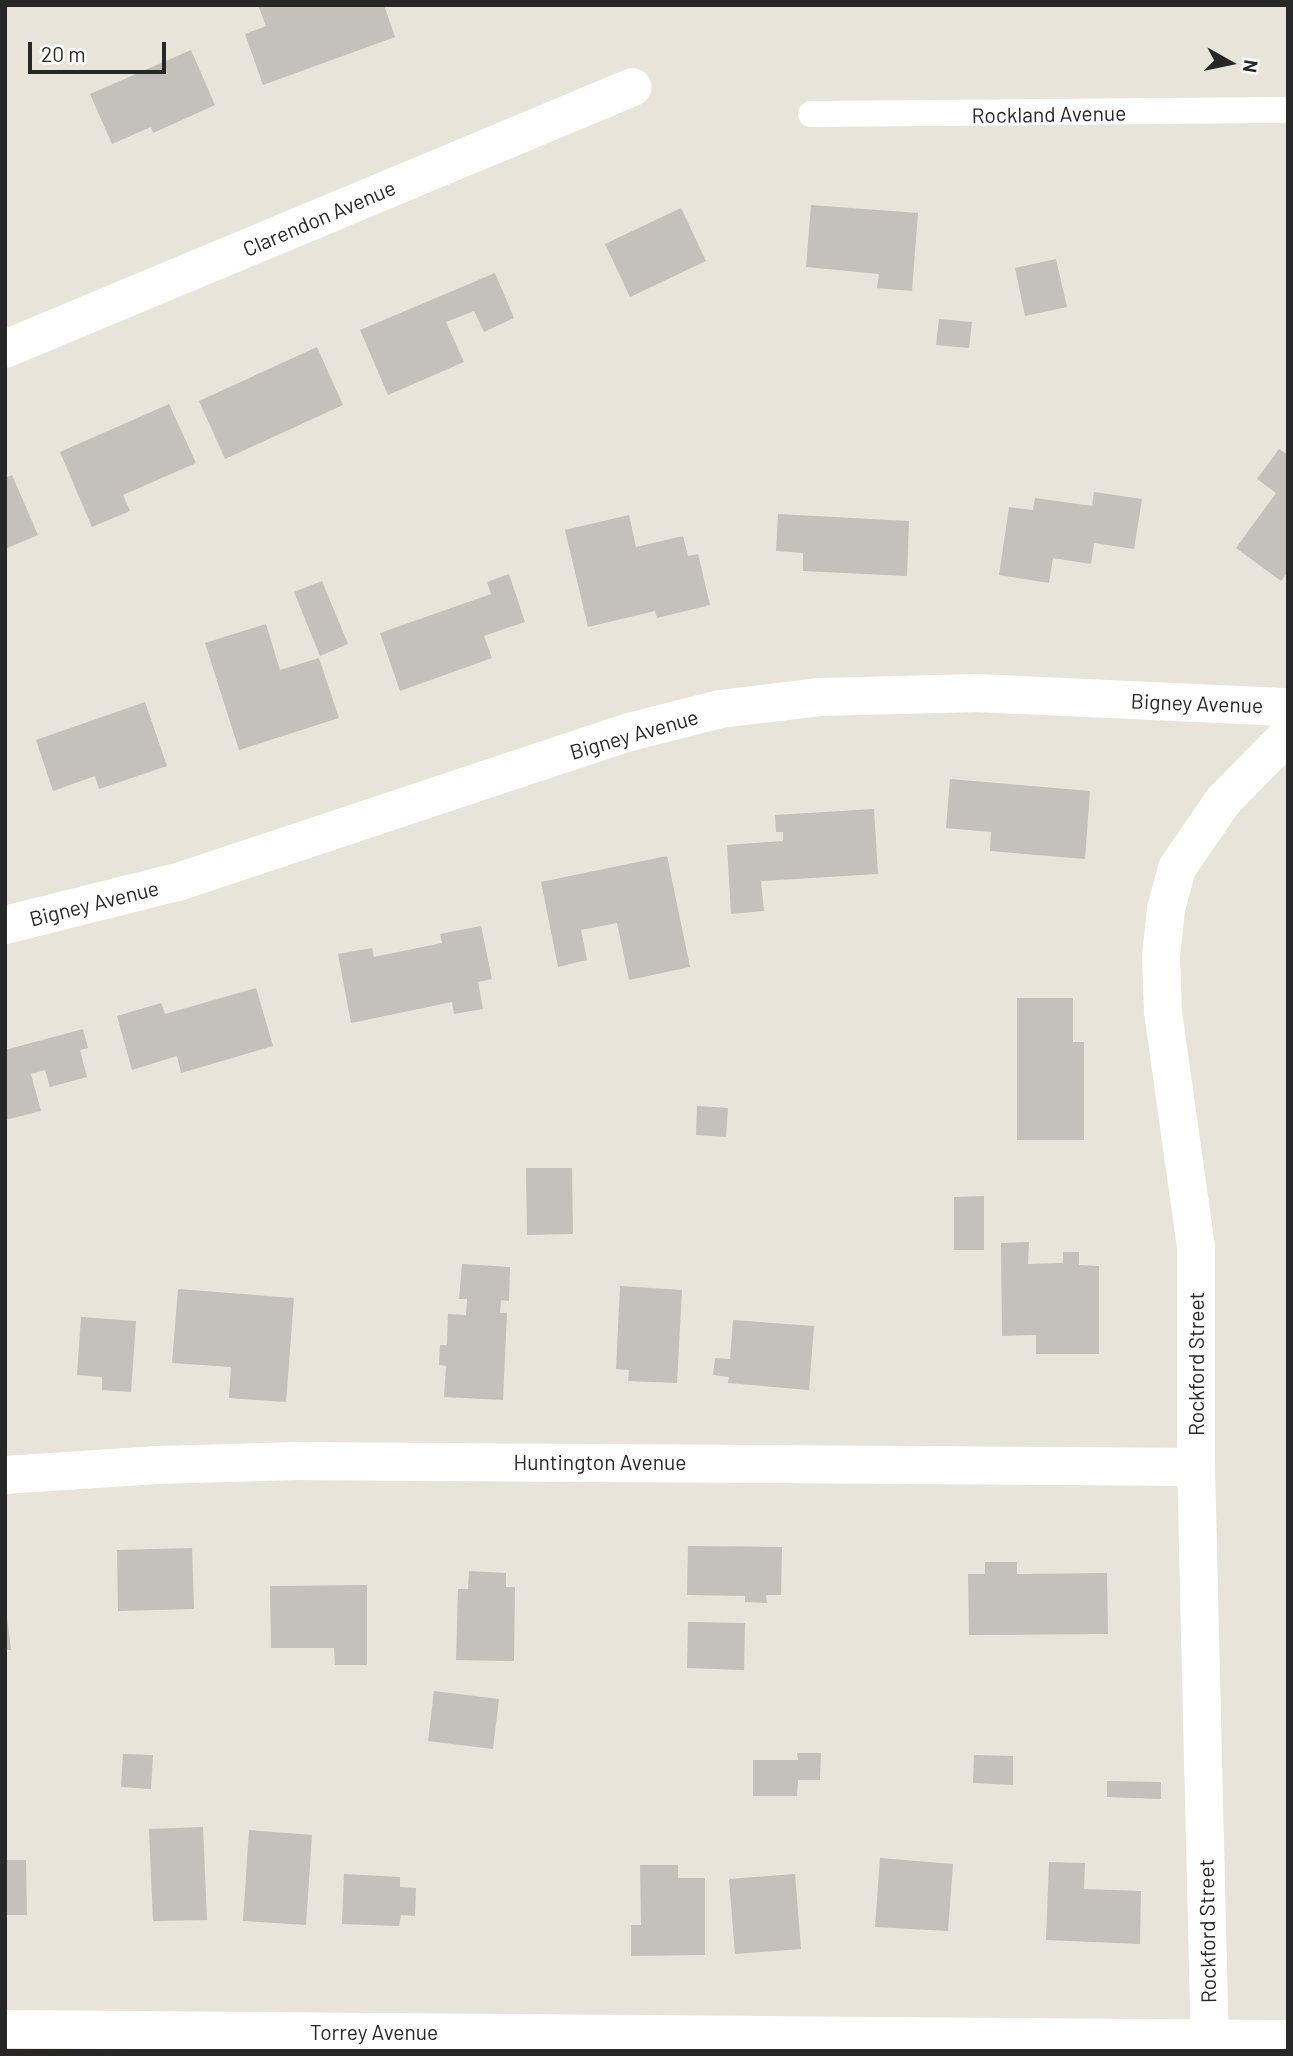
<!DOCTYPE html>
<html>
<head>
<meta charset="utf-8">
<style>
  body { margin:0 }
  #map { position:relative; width:1293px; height:2056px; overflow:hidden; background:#e8e4da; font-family:Barlow,sans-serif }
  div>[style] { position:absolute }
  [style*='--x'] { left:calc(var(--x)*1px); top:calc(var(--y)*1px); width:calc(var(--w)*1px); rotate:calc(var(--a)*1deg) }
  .building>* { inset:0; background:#c4c0ba }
  .service>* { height:26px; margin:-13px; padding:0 13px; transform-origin:13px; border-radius:13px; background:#fff }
  .minor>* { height:38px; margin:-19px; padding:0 19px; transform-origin:19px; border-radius:19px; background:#fff }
  .tertiary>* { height:38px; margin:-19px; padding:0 19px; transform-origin:19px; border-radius:19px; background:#fff }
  span { translate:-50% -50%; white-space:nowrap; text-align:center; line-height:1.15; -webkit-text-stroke:5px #fff; paint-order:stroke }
  .street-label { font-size:21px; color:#272727 }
  .frame { position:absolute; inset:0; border:7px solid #272727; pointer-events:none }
  .north { position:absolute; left:1195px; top:28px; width:70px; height:70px; -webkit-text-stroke:5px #fff; paint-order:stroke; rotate:99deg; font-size:19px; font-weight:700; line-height:28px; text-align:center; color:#272727 }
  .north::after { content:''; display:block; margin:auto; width:24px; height:32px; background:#272727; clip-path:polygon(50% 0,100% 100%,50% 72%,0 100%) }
  .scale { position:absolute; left:28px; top:42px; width:138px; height:32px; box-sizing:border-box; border:4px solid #272727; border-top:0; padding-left:9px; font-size:21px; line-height:24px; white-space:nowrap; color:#272727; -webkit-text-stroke:5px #fff; paint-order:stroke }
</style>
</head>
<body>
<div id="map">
  <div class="building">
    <div style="clip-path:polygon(258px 5px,384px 5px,395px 37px,263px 85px,245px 34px,266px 26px)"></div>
    <div style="clip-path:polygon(191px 50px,215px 105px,153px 133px,151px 127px,112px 144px,90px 94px)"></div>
    <div style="clip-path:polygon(811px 205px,918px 213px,912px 291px,877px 288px,879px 274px,806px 267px)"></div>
    <div style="clip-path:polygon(681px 208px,706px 261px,630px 297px,605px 244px)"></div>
    <div style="clip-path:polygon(1056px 259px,1067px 307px,1025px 316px,1015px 268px)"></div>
    <div style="clip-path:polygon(495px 273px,514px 318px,484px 332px,474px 311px,446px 322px,464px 362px,388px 395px,360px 330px)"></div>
    <div style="clip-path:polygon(939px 319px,972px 322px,969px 348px,936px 345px)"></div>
    <div style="clip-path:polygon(317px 347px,343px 405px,225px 459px,199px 401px)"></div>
    <div style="clip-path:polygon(169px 404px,196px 463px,123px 495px,130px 511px,92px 527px,60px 452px)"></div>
    <div style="clip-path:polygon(1279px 449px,1288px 455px,1288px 572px,1281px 581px,1236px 548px,1276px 493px,1257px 479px)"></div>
    <div style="clip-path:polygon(12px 475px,38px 535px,5px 549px,5px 478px)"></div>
    <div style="clip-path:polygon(1094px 492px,1142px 499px,1134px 549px,1094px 543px,1091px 564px,1053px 558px,1049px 583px,999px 575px,1009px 507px,1033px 510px,1035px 498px,1092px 506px)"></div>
    <div style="clip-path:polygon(778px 514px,909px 521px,907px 576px,803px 571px,803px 553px,776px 551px)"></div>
    <div style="clip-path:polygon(629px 515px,636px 547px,683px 536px,688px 556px,698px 554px,710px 605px,657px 618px,655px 611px,588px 627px,565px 530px)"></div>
    <div style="clip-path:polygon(509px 574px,525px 622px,484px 636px,492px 658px,400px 691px,380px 633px,491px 594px,487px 582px)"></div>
    <div style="clip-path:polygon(322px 581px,348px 644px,320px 656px,294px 592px)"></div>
    <div style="clip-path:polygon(266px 624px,280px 670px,319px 658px,339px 718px,239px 750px,205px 643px)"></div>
    <div style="clip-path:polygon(145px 702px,167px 766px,99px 789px,95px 776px,53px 791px,36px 740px)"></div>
    <div style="clip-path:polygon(950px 779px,1090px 791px,1085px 859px,990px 851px,991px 832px,946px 828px)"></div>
    <div style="clip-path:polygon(874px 809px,878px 874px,761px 881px,764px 911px,731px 914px,727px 845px,783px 841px,783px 832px,776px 832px,775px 815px)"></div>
    <div style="clip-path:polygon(667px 856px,690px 967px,629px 980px,617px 923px,581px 930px,587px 960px,558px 967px,541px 882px)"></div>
    <div style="clip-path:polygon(481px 926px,492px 979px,478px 982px,483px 1009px,454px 1014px,452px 1002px,351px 1023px,338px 954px,372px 948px,374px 957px,442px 943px,440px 934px)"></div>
    <div style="clip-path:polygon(256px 988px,273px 1046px,181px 1073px,177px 1056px,132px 1070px,117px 1016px,161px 1003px,165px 1014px)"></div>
    <div style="clip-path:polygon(1017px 998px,1073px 998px,1073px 1042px,1084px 1042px,1084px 1140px,1017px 1140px)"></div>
    <div style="clip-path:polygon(83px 1029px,88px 1048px,80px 1050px,87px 1077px,50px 1087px,45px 1070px,31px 1074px,41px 1111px,5px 1120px,5px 1050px)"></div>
    <div style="clip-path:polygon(697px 1106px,728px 1108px,726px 1137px,696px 1135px)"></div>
    <div style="clip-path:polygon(526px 1168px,572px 1168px,573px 1234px,527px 1235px)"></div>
    <div style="clip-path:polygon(984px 1196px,984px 1250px,954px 1250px,954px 1197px)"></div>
    <div style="clip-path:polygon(1029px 1242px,1028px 1264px,1063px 1263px,1063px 1252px,1079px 1252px,1079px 1265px,1099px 1266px,1099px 1354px,1036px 1354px,1036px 1335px,1002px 1336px,1001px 1243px)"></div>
    <div style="clip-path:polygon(462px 1264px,510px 1267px,509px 1301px,501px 1300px,500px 1313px,507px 1313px,503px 1400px,444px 1397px,446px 1366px,439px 1365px,440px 1345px,447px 1345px,448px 1314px,466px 1315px,467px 1299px,459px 1299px)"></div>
    <div style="clip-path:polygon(620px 1286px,682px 1290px,677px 1383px,628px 1381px,629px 1370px,616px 1369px)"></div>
    <div style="clip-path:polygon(178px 1289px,294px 1298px,286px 1402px,229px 1398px,231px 1367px,172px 1363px)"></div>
    <div style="clip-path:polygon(81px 1317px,136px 1321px,131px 1392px,102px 1390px,102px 1377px,77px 1375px)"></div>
    <div style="clip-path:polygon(733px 1320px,814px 1326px,809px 1390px,728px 1383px,729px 1377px,713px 1375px,715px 1358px,730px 1359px)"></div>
    <div style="clip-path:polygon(688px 1546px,782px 1547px,781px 1595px,766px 1595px,767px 1603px,745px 1602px,745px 1596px,687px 1595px)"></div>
    <div style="clip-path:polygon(192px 1548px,194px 1609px,118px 1611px,117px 1550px)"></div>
    <div style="clip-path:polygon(985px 1562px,1017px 1562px,1017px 1574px,1107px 1573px,1108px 1634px,969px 1635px,968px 1574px,985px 1574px)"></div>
    <div style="clip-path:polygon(469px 1571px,506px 1573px,506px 1587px,515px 1587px,514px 1661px,456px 1660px,458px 1589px,468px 1589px)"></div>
    <div style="clip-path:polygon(367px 1585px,367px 1665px,335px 1665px,334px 1648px,271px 1648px,270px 1586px)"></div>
    <div style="clip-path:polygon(5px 1601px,11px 1650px,5px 1650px)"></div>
    <div style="clip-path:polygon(688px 1622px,745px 1623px,744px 1670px,687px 1668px)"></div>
    <div style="clip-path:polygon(434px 1691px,499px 1699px,493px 1749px,428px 1741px)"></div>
    <div style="clip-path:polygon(797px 1753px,821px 1753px,820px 1780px,798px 1780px,797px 1796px,753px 1796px,753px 1760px,798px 1760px)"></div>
    <div style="clip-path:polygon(123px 1754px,153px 1755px,151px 1789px,121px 1787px)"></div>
    <div style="clip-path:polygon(974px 1755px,1013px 1756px,1013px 1785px,973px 1783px)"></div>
    <div style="clip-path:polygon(1107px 1781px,1161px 1782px,1161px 1799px,1107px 1797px)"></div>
    <div style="clip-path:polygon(203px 1827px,207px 1920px,153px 1921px,149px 1829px)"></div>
    <div style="clip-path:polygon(249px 1830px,312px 1835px,306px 1925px,243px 1921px)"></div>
    <div style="clip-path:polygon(880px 1858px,953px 1864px,948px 1931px,875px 1927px)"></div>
    <div style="clip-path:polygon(5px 1860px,26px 1860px,27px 1915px,5px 1915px)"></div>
    <div style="clip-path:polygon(1049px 1862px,1085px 1863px,1084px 1889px,1141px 1891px,1140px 1944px,1046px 1940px)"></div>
    <div style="clip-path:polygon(640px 1865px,678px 1865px,678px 1878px,705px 1878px,705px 1955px,631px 1956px,631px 1925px,641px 1925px)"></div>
    <div style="clip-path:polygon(344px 1874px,400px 1877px,400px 1887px,416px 1888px,415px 1916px,401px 1915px,399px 1926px,342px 1924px)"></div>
    <div style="clip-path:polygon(795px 1874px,801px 1949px,735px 1954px,729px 1879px)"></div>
  </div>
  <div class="service">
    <div style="--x:811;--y:114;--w:477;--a:-0.5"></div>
  </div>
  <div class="minor">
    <div style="--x:5;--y:349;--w:680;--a:-22.65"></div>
    <div style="--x:5;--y:1475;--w:152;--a:-3.8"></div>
    <div style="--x:157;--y:1465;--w:140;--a:-1.6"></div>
    <div style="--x:297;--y:1461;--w:899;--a:0.38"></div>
    <div style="--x:5;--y:2029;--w:1283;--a:0.45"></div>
    <div style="--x:1210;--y:2051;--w:584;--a:-91.37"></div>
    <div style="--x:1196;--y:1467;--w:220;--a:-90"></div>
    <div style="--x:1196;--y:1247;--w:238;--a:-98"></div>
    <div style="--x:1163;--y:1011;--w:54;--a:-92.1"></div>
    <div style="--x:1161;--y:957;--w:48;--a:-84.1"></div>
    <div style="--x:1166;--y:909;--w:42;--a:-75"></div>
    <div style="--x:1177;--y:868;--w:81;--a:-55.5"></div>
    <div style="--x:1223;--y:801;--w:93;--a:-45.4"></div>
  </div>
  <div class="tertiary">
    <div style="--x:5;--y:925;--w:178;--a:-14"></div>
    <div style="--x:178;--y:882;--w:476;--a:-18.4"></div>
    <div style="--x:630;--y:732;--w:93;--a:-14.3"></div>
    <div style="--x:720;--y:709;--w:102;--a:-6.8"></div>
    <div style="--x:821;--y:697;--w:156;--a:-1.5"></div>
    <div style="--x:977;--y:693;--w:311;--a:2.6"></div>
  </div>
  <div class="street-label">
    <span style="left:1049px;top:114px;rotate:-1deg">Rockland Avenue</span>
    <span style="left:319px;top:218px;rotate:-23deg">Clarendon Avenue</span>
    <span style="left:1197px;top:703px;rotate:2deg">Bigney Avenue</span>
    <span style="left:634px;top:734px;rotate:-16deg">Bigney Avenue</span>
    <span style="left:94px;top:903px;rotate:-14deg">Bigney Avenue</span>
    <span style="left:1196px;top:1364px;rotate:-90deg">Rockford Street</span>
    <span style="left:600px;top:1462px">Huntington Avenue</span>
    <span style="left:1207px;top:1931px;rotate:-91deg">Rockford Street</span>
    <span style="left:374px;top:2032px">Torrey Avenue</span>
  </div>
  <div class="frame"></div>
  <div class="north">N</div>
  <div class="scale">20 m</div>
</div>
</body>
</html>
